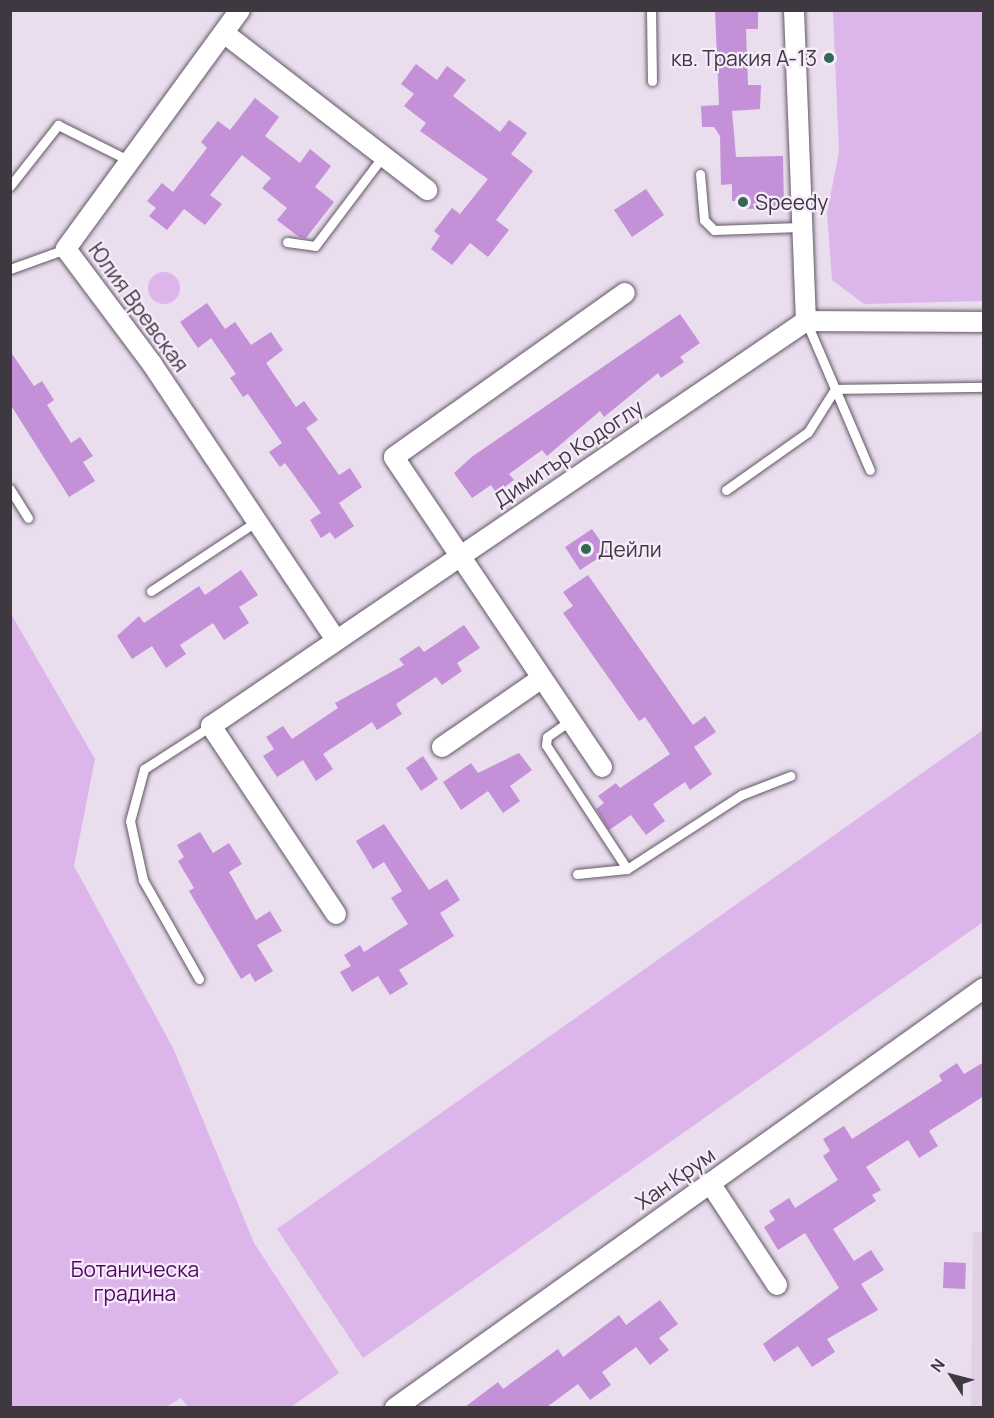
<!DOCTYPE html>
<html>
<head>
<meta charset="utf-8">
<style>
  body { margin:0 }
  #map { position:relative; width:994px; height:1418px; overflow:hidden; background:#e9ddee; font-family:Manrope,sans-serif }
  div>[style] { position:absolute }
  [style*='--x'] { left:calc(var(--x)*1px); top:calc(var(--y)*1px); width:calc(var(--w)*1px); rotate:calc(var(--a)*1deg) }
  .built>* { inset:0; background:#e1d0e7 }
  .green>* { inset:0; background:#dcb5eb }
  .round { border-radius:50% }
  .building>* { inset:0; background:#c490d7 }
  .roads { filter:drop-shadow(0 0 2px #625766) drop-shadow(0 0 2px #625766) }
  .lane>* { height:9px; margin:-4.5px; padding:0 4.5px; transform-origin:4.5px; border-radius:4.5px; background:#fff }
  .street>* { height:20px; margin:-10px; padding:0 10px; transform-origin:10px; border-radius:10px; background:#fff }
  .dots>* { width:16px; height:16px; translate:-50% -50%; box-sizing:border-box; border:3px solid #f7eafb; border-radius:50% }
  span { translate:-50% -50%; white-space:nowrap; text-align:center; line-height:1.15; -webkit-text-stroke:4.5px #f7eafb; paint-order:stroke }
  .poi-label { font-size:21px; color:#3e3940 }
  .right { translate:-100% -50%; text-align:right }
  .left { translate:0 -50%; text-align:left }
  .street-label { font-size:21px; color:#3e3940 }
  .park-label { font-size:21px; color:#4e0961 }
  .frame { position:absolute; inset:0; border:12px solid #3e3940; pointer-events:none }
  .north { position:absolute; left:922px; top:1346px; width:60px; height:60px; -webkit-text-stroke:4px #f7eafb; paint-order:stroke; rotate:306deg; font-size:16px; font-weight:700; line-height:24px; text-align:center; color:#3e3940 }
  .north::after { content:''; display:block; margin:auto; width:21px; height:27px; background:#3e3940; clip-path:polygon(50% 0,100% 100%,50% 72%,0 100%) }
</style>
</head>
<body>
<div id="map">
  <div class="built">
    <div style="clip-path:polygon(973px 1232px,983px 1232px,983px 1407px,971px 1407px)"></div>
  </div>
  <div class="green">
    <div style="clip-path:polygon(833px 11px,983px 11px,983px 301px,864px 304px,832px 280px,827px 213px,839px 152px)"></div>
    <div class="round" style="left:148px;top:272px;width:32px;height:32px"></div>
    <div style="clip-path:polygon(11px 614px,95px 759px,74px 866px,173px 1048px,254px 1243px,339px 1373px,291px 1407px,188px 1407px,181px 1398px,166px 1407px,11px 1407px)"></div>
    <div style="clip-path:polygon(983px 730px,983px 922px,363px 1358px,277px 1229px)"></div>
  </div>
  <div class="building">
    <div style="clip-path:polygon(715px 10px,758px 10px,758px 29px,746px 29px,748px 85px,761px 85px,760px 109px,732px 111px,736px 157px,783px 156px,784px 208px,739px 209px,739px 201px,732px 201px,732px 184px,721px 185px,720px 136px,714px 127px,702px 127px,701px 106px,719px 105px)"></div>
    <div style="clip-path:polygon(416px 64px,437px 80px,447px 66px,466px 80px,453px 96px,500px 132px,509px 120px,527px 133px,511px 154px,533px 171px,496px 220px,509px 230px,488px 257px,470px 243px,452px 265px,431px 249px,440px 236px,434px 231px,452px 208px,460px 214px,488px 179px,420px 131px,426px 123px,404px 106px,414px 94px,401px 84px)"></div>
    <div style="clip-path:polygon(255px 98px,279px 117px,265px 136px,300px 163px,310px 149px,331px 166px,315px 187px,334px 202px,306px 238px,299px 237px,277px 220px,287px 208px,262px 188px,271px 178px,242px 155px,210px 195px,222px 204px,205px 225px,184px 209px,167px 230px,149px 216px,156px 208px,147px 201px,162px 183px,173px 192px,207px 148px,201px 142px,218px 121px,230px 130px)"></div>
    <div style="clip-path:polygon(646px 189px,664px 215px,632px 237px,614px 210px)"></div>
    <div style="clip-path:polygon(207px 303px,225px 329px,235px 322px,251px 345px,271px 332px,283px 350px,266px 363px,296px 407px,304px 401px,318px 420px,306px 428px,339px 475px,350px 468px,362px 487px,339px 503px,354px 526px,335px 539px,330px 532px,321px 538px,310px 520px,321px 513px,285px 463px,280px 467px,269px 452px,282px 443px,248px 394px,243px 397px,230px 378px,236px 374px,211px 338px,198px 348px,180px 322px)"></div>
    <div style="clip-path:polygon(680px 314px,700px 343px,680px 357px,684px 362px,661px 378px,658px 373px,604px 417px,600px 411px,547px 456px,542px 450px,509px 474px,514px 480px,496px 493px,491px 485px,472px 498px,454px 473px,473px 456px)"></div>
    <div style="clip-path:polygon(10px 351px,34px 386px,42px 381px,54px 400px,47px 405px,71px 443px,80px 437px,93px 456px,83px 462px,95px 481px,69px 497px,10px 404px)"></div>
    <div style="clip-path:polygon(592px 529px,608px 552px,580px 570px,565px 547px)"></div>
    <div style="clip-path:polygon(241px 570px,258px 595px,239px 607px,249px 623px,224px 640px,213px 623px,180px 645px,186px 654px,166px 668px,152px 646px,132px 659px,117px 636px,139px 616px,144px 623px,199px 586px,205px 595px)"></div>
    <div style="clip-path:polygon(588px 575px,693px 725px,705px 716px,716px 732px,694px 747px,712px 774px,690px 790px,685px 782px,653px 804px,665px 821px,646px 835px,631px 815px,609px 830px,596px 809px,604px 803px,598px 796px,616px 783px,620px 788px,670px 754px,645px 717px,639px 721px,563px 613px,573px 606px,563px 592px)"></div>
    <div style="clip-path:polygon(464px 625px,480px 648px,457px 663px,462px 671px,442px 685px,436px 677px,396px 704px,402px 714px,377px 730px,372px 722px,323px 754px,333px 769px,316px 781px,303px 760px,277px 777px,263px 756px,274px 749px,266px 737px,283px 726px,292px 739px,338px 708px,335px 703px,404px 665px,399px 659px,419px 646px,424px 652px)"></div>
    <div style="clip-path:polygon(519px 753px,532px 770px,510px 786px,520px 801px,503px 813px,488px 791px,461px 810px,443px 782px,471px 763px,478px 773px)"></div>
    <div style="clip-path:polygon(423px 756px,438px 779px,421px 791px,406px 768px)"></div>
    <div style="clip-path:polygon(384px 824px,429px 890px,447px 879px,460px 900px,440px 913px,454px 936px,399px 970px,408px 984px,390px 995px,378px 976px,352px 992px,340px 972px,351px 966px,344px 955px,360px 945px,364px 952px,408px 924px,391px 898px,402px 891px,384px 862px,373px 869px,356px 841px)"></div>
    <div style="clip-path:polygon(200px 832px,213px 853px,229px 843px,242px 864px,229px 872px,256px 920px,270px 911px,282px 931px,257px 945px,273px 971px,255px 982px,250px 973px,241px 979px,189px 891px,194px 888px,178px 861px,184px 857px,177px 845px)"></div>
    <div style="clip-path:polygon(984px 1062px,984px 1096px,929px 1131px,938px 1146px,919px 1158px,908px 1140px,866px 1167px,881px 1190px,872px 1195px,876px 1201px,833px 1229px,854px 1261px,871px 1250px,884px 1270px,861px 1284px,878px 1310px,827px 1339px,835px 1352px,812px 1367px,798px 1346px,774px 1362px,763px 1344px,839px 1288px,805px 1233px,778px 1250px,764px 1227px,775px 1220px,769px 1211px,789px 1198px,795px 1208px,838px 1180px,823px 1156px,830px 1151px,823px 1139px,844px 1126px,852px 1139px,942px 1081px,939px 1075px,957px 1063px,964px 1074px)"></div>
    <div style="clip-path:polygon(944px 1262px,966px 1263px,965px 1289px,943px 1288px)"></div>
    <div style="clip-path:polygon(660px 1300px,678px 1324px,659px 1338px,669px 1350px,650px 1365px,636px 1347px,602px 1372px,611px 1385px,590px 1400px,578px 1384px,547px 1407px,465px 1407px,498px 1382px,503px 1389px,558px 1349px,563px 1357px,619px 1315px,626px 1325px)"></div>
  </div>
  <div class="roads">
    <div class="lane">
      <div style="--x:651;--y:10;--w:71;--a:89.2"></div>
      <div style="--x:700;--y:174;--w:46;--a:85"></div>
      <div style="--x:704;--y:220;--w:14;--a:45"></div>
      <div style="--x:714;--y:230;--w:86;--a:-2"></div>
      <div style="--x:10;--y:186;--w:78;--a:-51.8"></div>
      <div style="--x:58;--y:125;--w:80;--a:26.6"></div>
      <div style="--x:287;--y:242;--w:28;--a:8"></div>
      <div style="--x:315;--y:246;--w:113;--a:-52.9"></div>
      <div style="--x:10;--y:269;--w:59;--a:-19.7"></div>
      <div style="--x:806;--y:321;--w:162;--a:66.8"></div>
      <div style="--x:10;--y:489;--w:34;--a:58"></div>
      <div style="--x:726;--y:490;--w:100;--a:-35.3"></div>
      <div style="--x:808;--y:432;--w:51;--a:-57.9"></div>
      <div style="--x:835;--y:389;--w:149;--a:-0.8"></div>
      <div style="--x:151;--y:591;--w:127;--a:-33.4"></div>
      <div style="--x:571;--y:720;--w:29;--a:145"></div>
      <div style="--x:547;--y:737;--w:8;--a:97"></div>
      <div style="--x:546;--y:745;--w:148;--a:56.8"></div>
      <div style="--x:577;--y:874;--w:50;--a:-5.7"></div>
      <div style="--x:627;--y:869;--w:136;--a:-33"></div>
      <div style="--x:741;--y:795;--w:53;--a:-21.2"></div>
      <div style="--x:199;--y:979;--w:114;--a:-119.5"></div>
      <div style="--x:143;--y:880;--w:60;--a:-102.4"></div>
      <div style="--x:130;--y:821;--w:54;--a:-74.9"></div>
      <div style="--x:144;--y:769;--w:80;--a:-32.7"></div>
    </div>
    <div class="street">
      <div style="--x:240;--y:10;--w:296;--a:126.1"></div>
      <div style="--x:66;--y:249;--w:144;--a:53.2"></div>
      <div style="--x:152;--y:364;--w:332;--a:56.3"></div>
      <div style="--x:794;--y:10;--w:311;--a:87.8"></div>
      <div style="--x:224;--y:33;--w:257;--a:37.7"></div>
      <div style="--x:442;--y:747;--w:121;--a:-34.6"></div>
      <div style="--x:602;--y:767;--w:373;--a:-123.9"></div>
      <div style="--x:394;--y:457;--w:283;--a:-35.4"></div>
      <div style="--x:336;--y:914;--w:226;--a:-123.6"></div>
      <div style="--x:211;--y:726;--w:720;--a:-34.24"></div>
      <div style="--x:806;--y:321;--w:178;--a:0.3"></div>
      <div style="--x:710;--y:1183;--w:122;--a:56.7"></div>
      <div style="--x:395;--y:1408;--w:723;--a:-35.49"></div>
    </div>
  </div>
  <div class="dots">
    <div style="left:829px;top:58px;background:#2d6953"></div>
    <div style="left:743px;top:202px;background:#2d6953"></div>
    <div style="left:586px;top:549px;background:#2d6953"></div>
  </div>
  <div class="poi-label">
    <span class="right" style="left:817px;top:58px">кв. Тракия А-13</span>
    <span class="left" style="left:755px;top:202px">Speedy</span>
    <span class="left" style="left:598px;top:549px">Дейли</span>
  </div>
  <div class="street-label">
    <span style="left:139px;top:307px;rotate:54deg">Юлия Вревская</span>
    <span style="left:568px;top:453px;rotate:-34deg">Димитър Кодоглу</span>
    <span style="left:675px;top:1178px;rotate:-35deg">Хан Крум</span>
  </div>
  <div class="park-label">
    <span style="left:135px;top:1281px">Ботаническа<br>градина</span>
  </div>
  <div class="frame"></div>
  <div class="north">N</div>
</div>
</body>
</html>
